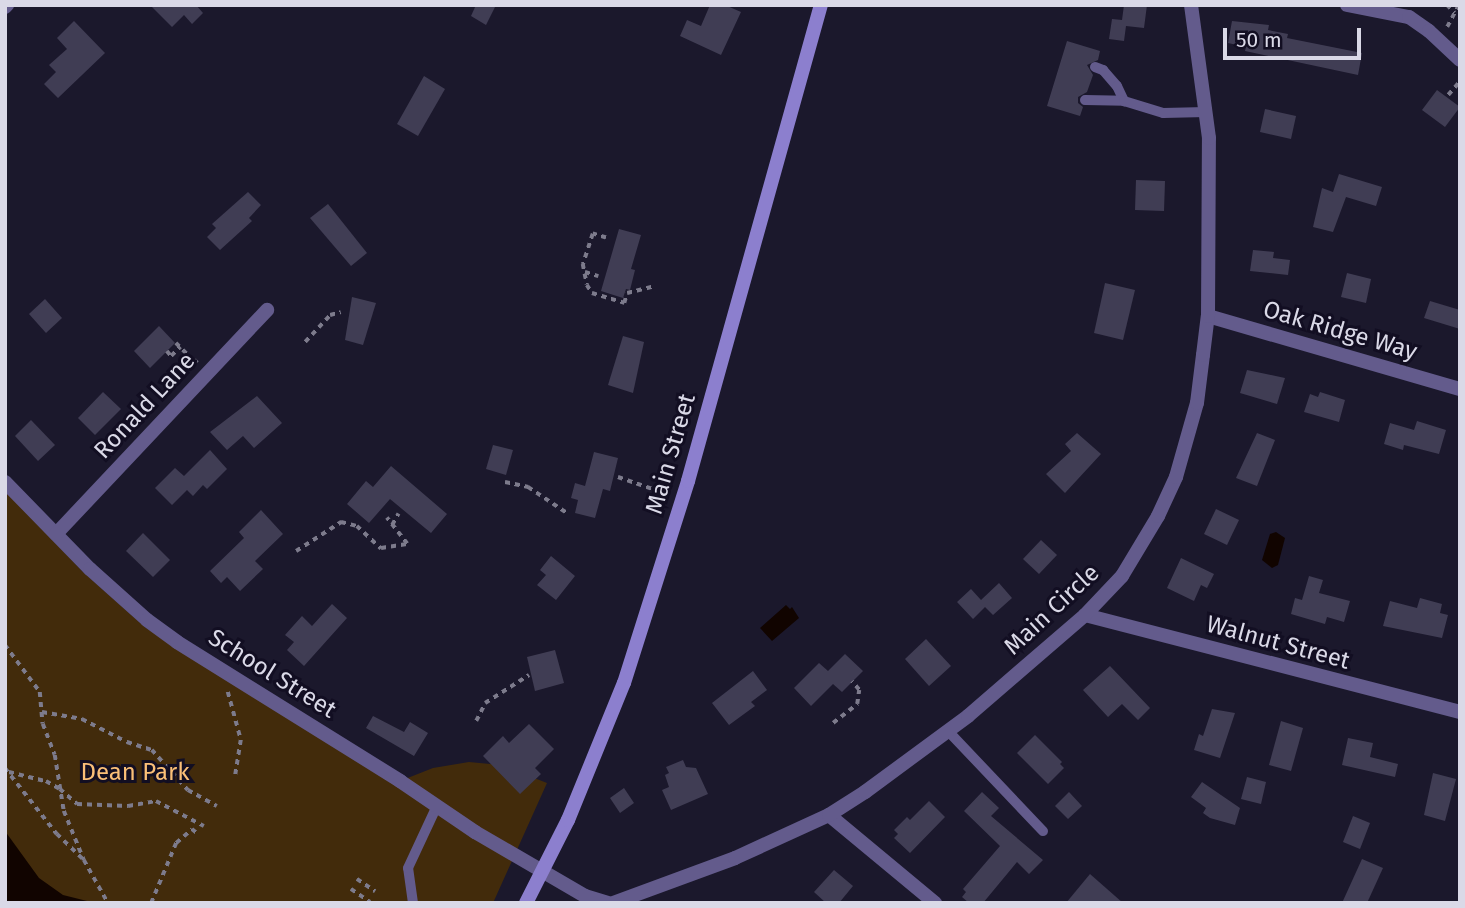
<!DOCTYPE html>
<html>
<head>
<meta charset="utf-8">
<style>
  body { margin:0 }
  #map { position:relative; width:1465px; height:908px; overflow:hidden; background:#1b182c; font-family:"Fira Sans",sans-serif }
  div>[style] { position:absolute }
  [style*='--x'] { left:calc(var(--x)*1px); top:calc(var(--y)*1px); width:calc(var(--w)*1px); rotate:calc(var(--a)*1deg) }
  .green>* { inset:0; background:#422b0b }
  .water>* { inset:0; background:#110400 }
  .building>* { inset:0; background:#403d54 }
  .path>* { height:3.5px; margin-top:-1.75px; transform-origin:0; background:repeating-linear-gradient(90deg,#7d7b8c 0 5px,transparent 0 10px) }
  .service>* { height:10px; margin:-5px; padding:0 5px; transform-origin:5px; border-radius:5px; background:#635b8c }
  .minor>* { height:14px; margin:-7px; padding:0 7px; transform-origin:7px; border-radius:7px; background:#635b8c }
  .secondary>* { height:14px; margin:-7px; padding:0 7px; transform-origin:7px; border-radius:7px; background:#8c7fce }
  span { translate:-50% -50%; white-space:nowrap; text-align:center; line-height:1.15; -webkit-text-stroke:6px #120e22; paint-order:stroke }
  .street-label { font-size:24px; color:#dad9e7 }
  .park-label { font-size:24px; color:#fabf77 }
  .frame { position:absolute; inset:0; border:7px solid #dad9e7; pointer-events:none }
  .scale { position:absolute; left:1223px; top:28px; width:138px; height:32px; box-sizing:border-box; border:4px solid #dad9e7; border-top:0; padding-left:9px; font-size:21px; line-height:24px; white-space:nowrap; color:#dad9e7; -webkit-text-stroke:5px #120e22; paint-order:stroke }
</style>
</head>
<body>
<div id="map">
  <div class="green">
    <div style="clip-path:polygon(5px 490px,82px 571px,146px 628px,400px 781px,433px 768px,469px 762px,501px 765px,547px 783px,493px 903px,5px 903px)"></div>
  </div>
  <div class="water">
    <div style="clip-path:polygon(1276px 532px,1285px 538px,1278px 565px,1272px 568px,1262px 560px,1270px 534px)"></div>
    <div style="clip-path:polygon(786px 605px,790px 609px,792px 607px,799px 618px,772px 641px,760px 628px)"></div>
    <div style="clip-path:polygon(5px 831px,39px 878px,63px 895px,95px 903px,5px 903px)"></div>
  </div>
  <div class="building">
    <div style="clip-path:polygon(150px 5px,196px 5px,203px 13px,192px 24px,184px 15px,172px 27px)"></div>
    <div style="clip-path:polygon(476px 5px,496px 5px,486px 25px,471px 16px)"></div>
    <div style="clip-path:polygon(710px 5px,725px 5px,741px 12px,721px 55px,680px 36px,687px 20px,701px 26px)"></div>
    <div style="clip-path:polygon(1124px 5px,1147px 5px,1144px 28px,1126px 26px,1124px 41px,1109px 39px,1112px 19px,1122px 20px)"></div>
    <div style="clip-path:polygon(74px 21px,105px 53px,58px 98px,44px 84px,56px 72px,49px 65px,67px 49px,57px 38px)"></div>
    <div style="clip-path:polygon(1232px 21px,1269px 25px,1268px 30px,1288px 34px,1287px 38px,1362px 53px,1358px 75px,1245px 51px,1246px 47px,1228px 43px)"></div>
    <div style="clip-path:polygon(1067px 41px,1100px 51px,1098px 60px,1087px 65px,1093px 75px,1087px 92px,1078px 97px,1078px 103px,1083px 107px,1080px 116px,1047px 106px)"></div>
    <div style="clip-path:polygon(424px 76px,445px 89px,418px 136px,397px 124px)"></div>
    <div style="clip-path:polygon(1437px 90px,1460px 107px,1445px 127px,1422px 110px)"></div>
    <div style="clip-path:polygon(1265px 109px,1296px 116px,1291px 139px,1260px 132px)"></div>
    <div style="clip-path:polygon(1339px 174px,1382px 187px,1376px 206px,1346px 197px,1333px 232px,1313px 227px,1322px 188px,1333px 192px)"></div>
    <div style="clip-path:polygon(1136px 180px,1165px 181px,1164px 211px,1135px 210px)"></div>
    <div style="clip-path:polygon(248px 192px,261px 205px,249px 218px,252px 221px,220px 250px,207px 237px,216px 228px,212px 224px)"></div>
    <div style="clip-path:polygon(328px 204px,367px 253px,351px 266px,310px 218px)"></div>
    <div style="clip-path:polygon(619px 229px,641px 235px,631px 269px,635px 270px,630px 290px,626px 289px,623px 298px,601px 291px)"></div>
    <div style="clip-path:polygon(1253px 250px,1274px 252px,1273px 258px,1290px 260px,1288px 275px,1250px 271px)"></div>
    <div style="clip-path:polygon(1347px 273px,1371px 279px,1366px 303px,1341px 297px)"></div>
    <div style="clip-path:polygon(1105px 283px,1135px 290px,1123px 340px,1094px 333px)"></div>
    <div style="clip-path:polygon(352px 297px,376px 303px,363px 345px,345px 340px)"></div>
    <div style="clip-path:polygon(45px 299px,62px 318px,46px 333px,29px 314px)"></div>
    <div style="clip-path:polygon(1430px 301px,1460px 310px,1460px 329px,1424px 318px)"></div>
    <div style="clip-path:polygon(159px 326px,175px 343px,150px 368px,134px 351px)"></div>
    <div style="clip-path:polygon(623px 336px,644px 342px,633px 393px,608px 385px)"></div>
    <div style="clip-path:polygon(1247px 370px,1285px 378px,1277px 404px,1240px 393px)"></div>
    <div style="clip-path:polygon(103px 392px,121px 409px,95px 435px,78px 418px)"></div>
    <div style="clip-path:polygon(1320px 392px,1345px 400px,1339px 422px,1304px 412px,1310px 394px,1318px 397px)"></div>
    <div style="clip-path:polygon(257px 396px,282px 423px,254px 448px,243px 436px,227px 450px,210px 432px)"></div>
    <div style="clip-path:polygon(31px 420px,55px 445px,38px 461px,15px 436px)"></div>
    <div style="clip-path:polygon(1417px 421px,1446px 430px,1439px 454px,1404px 445px,1403px 450px,1384px 444px,1390px 423px,1414px 430px)"></div>
    <div style="clip-path:polygon(1077px 433px,1101px 454px,1065px 493px,1046px 474px,1071px 451px,1065px 444px)"></div>
    <div style="clip-path:polygon(1257px 433px,1275px 440px,1257px 486px,1236px 478px)"></div>
    <div style="clip-path:polygon(493px 445px,513px 450px,506px 475px,486px 469px)"></div>
    <div style="clip-path:polygon(210px 450px,227px 469px,207px 489px,203px 485px,193px 496px,187px 490px,172px 505px,155px 488px,175px 468px,184px 476px)"></div>
    <div style="clip-path:polygon(594px 452px,618px 458px,610px 491px,603px 489px,595px 518px,575px 513px,578px 500px,571px 498px,575px 483px,585px 486px)"></div>
    <div style="clip-path:polygon(391px 466px,447px 514px,431px 533px,390px 499px,369px 523px,347px 504px,366px 481px,373px 487px)"></div>
    <div style="clip-path:polygon(1216px 509px,1239px 520px,1227px 545px,1204px 534px)"></div>
    <div style="clip-path:polygon(261px 510px,283px 534px,255px 561px,263px 569px,240px 591px,227px 577px,221px 583px,210px 571px,244px 538px,239px 532px)"></div>
    <div style="clip-path:polygon(143px 533px,170px 560px,153px 577px,126px 551px)"></div>
    <div style="clip-path:polygon(1041px 540px,1057px 555px,1039px 574px,1023px 559px)"></div>
    <div style="clip-path:polygon(551px 556px,575px 576px,556px 600px,537px 585px,546px 575px,540px 570px)"></div>
    <div style="clip-path:polygon(1181px 558px,1214px 574px,1207px 588px,1201px 585px,1194px 601px,1167px 588px)"></div>
    <div style="clip-path:polygon(1309px 576px,1323px 580px,1319px 593px,1350px 601px,1344px 622px,1327px 617px,1325px 624px,1291px 614px,1295px 598px,1302px 600px)"></div>
    <div style="clip-path:polygon(999px 583px,1012px 598px,993px 615px,985px 607px,973px 619px,957px 602px,971px 589px,981px 600px)"></div>
    <div style="clip-path:polygon(1420px 598px,1442px 604px,1440px 613px,1448px 615px,1442px 638px,1383px 626px,1390px 601px,1417px 608px)"></div>
    <div style="clip-path:polygon(332px 604px,347px 618px,304px 666px,287px 650px,294px 642px,285px 635px,302px 616px,312px 626px)"></div>
    <div style="clip-path:polygon(926px 639px,951px 666px,929px 686px,905px 659px)"></div>
    <div style="clip-path:polygon(555px 650px,564px 683px,535px 691px,527px 657px)"></div>
    <div style="clip-path:polygon(845px 654px,863px 671px,842px 692px,833px 684px,811px 706px,794px 688px,819px 663px,828px 671px)"></div>
    <div style="clip-path:polygon(1110px 666px,1150px 708px,1138px 720px,1122px 704px,1108px 717px,1083px 690px)"></div>
    <div style="clip-path:polygon(753px 671px,767px 690px,751px 702px,755px 706px,729px 725px,712px 703px)"></div>
    <div style="clip-path:polygon(1212px 709px,1235px 713px,1220px 758px,1194px 750px,1199px 734px,1203px 736px)"></div>
    <div style="clip-path:polygon(373px 716px,404px 732px,410px 722px,428px 733px,414px 756px,366px 728px)"></div>
    <div style="clip-path:polygon(1281px 721px,1303px 728px,1291px 771px,1269px 765px)"></div>
    <div style="clip-path:polygon(529px 724px,554px 749px,535px 768px,541px 774px,520px 794px,483px 756px,503px 736px,509px 743px)"></div>
    <div style="clip-path:polygon(1035px 735px,1062px 762px,1060px 764px,1064px 768px,1048px 784px,1017px 753px)"></div>
    <div style="clip-path:polygon(1348px 738px,1373px 743px,1370px 757px,1398px 764px,1395px 777px,1342px 765px)"></div>
    <div style="clip-path:polygon(683px 760px,686px 767px,696px 768px,708px 794px,671px 810px,662px 790px,669px 787px,665px 775px,669px 773px,666px 767px)"></div>
    <div style="clip-path:polygon(1433px 773px,1456px 779px,1445px 821px,1424px 815px)"></div>
    <div style="clip-path:polygon(1247px 777px,1266px 782px,1261px 804px,1241px 799px)"></div>
    <div style="clip-path:polygon(1202px 782px,1240px 808px,1235px 825px,1210px 818px,1203px 813px,1206px 808px,1191px 797px)"></div>
    <div style="clip-path:polygon(624px 788px,634px 803px,620px 813px,610px 798px)"></div>
    <div style="clip-path:polygon(982px 792px,999px 808px,991px 816px,1043px 860px,1029px 874px,1017px 862px,983px 903px,969px 903px,962px 897px,966px 892px,963px 889px,1000px 846px,964px 811px)"></div>
    <div style="clip-path:polygon(1069px 792px,1082px 806px,1068px 819px,1055px 806px)"></div>
    <div style="clip-path:polygon(929px 801px,945px 817px,910px 853px,894px 838px,898px 834px,894px 830px,907px 817px,910px 820px)"></div>
    <div style="clip-path:polygon(1353px 816px,1370px 823px,1360px 849px,1343px 842px)"></div>
    <div style="clip-path:polygon(1362px 859px,1383px 868px,1367px 903px,1342px 903px)"></div>
    <div style="clip-path:polygon(834px 870px,853px 886px,839px 903px,826px 903px,814px 892px)"></div>
    <div style="clip-path:polygon(1090px 874px,1123px 903px,1066px 903px)"></div>
  </div>
  <div class="path">
    <div style="--x:1447;--y:5;--w:11;--a:45"></div>
    <div style="--x:1447;--y:27;--w:24;--a:-62"></div>
    <div style="--x:1448;--y:95;--w:18;--a:-49"></div>
    <div style="--x:606;--y:238;--w:14;--a:-163"></div>
    <div style="--x:593;--y:234;--w:32;--a:108"></div>
    <div style="--x:583;--y:264;--w:21;--a:79"></div>
    <div style="--x:587;--y:285;--w:9;--a:58"></div>
    <div style="--x:592;--y:293;--w:34;--a:17"></div>
    <div style="--x:624;--y:303;--w:10;--a:-73"></div>
    <div style="--x:627;--y:293;--w:29;--a:-14"></div>
    <div style="--x:585;--y:272;--w:14;--a:17"></div>
    <div style="--x:305;--y:342;--w:37;--a:-47"></div>
    <div style="--x:330;--y:315;--w:11;--a:-15"></div>
    <div style="--x:176;--y:343;--w:27;--a:45"></div>
    <div style="--x:195;--y:362;--w:3;--a:-45"></div>
    <div style="--x:167;--y:351;--w:6;--a:51"></div>
    <div style="--x:171;--y:356;--w:13;--a:-45"></div>
    <div style="--x:618;--y:477;--w:37;--a:19"></div>
    <div style="--x:505;--y:482;--w:24;--a:12"></div>
    <div style="--x:528;--y:487;--w:47;--a:33.7"></div>
    <div style="--x:392;--y:525;--w:13;--a:-61"></div>
    <div style="--x:296;--y:551;--w:54;--a:-32.8"></div>
    <div style="--x:341;--y:522;--w:16;--a:14"></div>
    <div style="--x:357;--y:526;--w:33;--a:43"></div>
    <div style="--x:381;--y:548;--w:26;--a:-9"></div>
    <div style="--x:407;--y:544;--w:33;--a:-128"></div>
    <div style="--x:5;--y:645;--w:59;--a:53.3"></div>
    <div style="--x:40;--y:692;--w:32;--a:85"></div>
    <div style="--x:43;--y:724;--w:33;--a:69"></div>
    <div style="--x:55;--y:755;--w:57;--a:80.9"></div>
    <div style="--x:64;--y:811;--w:53;--a:67.8"></div>
    <div style="--x:228;--y:692;--w:50;--a:74.8"></div>
    <div style="--x:241;--y:740;--w:38;--a:99"></div>
    <div style="--x:42;--y:712;--w:41;--a:9.9"></div>
    <div style="--x:82;--y:719;--w:51;--a:27.1"></div>
    <div style="--x:127;--y:742;--w:26;--a:18"></div>
    <div style="--x:152;--y:750;--w:54;--a:48"></div>
    <div style="--x:188;--y:790;--w:33;--a:29"></div>
    <div style="--x:476;--y:721;--w:20;--a:-63"></div>
    <div style="--x:485;--y:703;--w:52;--a:-32.5"></div>
    <div style="--x:833;--y:723;--w:31;--a:-38"></div>
    <div style="--x:857;--y:704;--w:14;--a:-82"></div>
    <div style="--x:859;--y:690;--w:11;--a:-131"></div>
    <div style="--x:5;--y:768;--w:84;--a:51.8"></div>
    <div style="--x:57;--y:834;--w:37;--a:44"></div>
    <div style="--x:84;--y:860;--w:49;--a:60.8"></div>
    <div style="--x:9;--y:772;--w:38;--a:14"></div>
    <div style="--x:46;--y:781;--w:16;--a:30"></div>
    <div style="--x:60;--y:789;--w:23;--a:41"></div>
    <div style="--x:77;--y:804;--w:51;--a:2.2"></div>
    <div style="--x:128;--y:806;--w:28;--a:-10"></div>
    <div style="--x:156;--y:801;--w:54;--a:27.5"></div>
    <div style="--x:357;--y:879;--w:22;--a:34"></div>
    <div style="--x:351;--y:889;--w:23;--a:34"></div>
    <div style="--x:151;--y:903;--w:65;--a:-67.4"></div>
    <div style="--x:176;--y:843;--w:21;--a:-41"></div>
    <div style="--x:192;--y:829;--w:8;--a:40"></div>
  </div>
  <div class="service">
    <div style="--x:1095;--y:67;--w:9;--a:21"></div>
    <div style="--x:1103;--y:70;--w:21;--a:49"></div>
    <div style="--x:1117;--y:86;--w:17;--a:65"></div>
    <div style="--x:1085;--y:100;--w:39;--a:1"></div>
    <div style="--x:1124;--y:101;--w:41;--a:17.1"></div>
    <div style="--x:1163;--y:113;--w:43;--a:-1.3"></div>
    <div style="--x:948;--y:731;--w:138;--a:46.5"></div>
    <div style="--x:413;--y:903;--w:35;--a:-98"></div>
    <div style="--x:408;--y:868;--w:66;--a:-65"></div>
  </div>
  <div class="minor">
    <div style="--x:1347;--y:5;--w:63;--a:11"></div>
    <div style="--x:1409;--y:17;--w:24;--a:35"></div>
    <div style="--x:1429;--y:31;--w:42;--a:43.1"></div>
    <div style="--x:5;--y:7;--w:3;--a:-45"></div>
    <div style="--x:1208;--y:316;--w:262;--a:16.2"></div>
    <div style="--x:5;--y:482;--w:122;--a:45.7"></div>
    <div style="--x:90;--y:569;--w:76;--a:41.8"></div>
    <div style="--x:147;--y:620;--w:37;--a:36"></div>
    <div style="--x:177;--y:642;--w:263;--a:31.9"></div>
    <div style="--x:400;--y:781;--w:91;--a:34.2"></div>
    <div style="--x:475;--y:832;--w:127;--a:30.2"></div>
    <div style="--x:585;--y:896;--w:24;--a:17"></div>
    <div style="--x:56;--y:534;--w:308;--a:-46.7"></div>
    <div style="--x:1085;--y:615;--w:387;--a:14.5"></div>
    <div style="--x:829;--y:815;--w:138;--a:39.7"></div>
    <div style="--x:613;--y:903;--w:130;--a:-20.2"></div>
    <div style="--x:735;--y:858;--w:103;--a:-24.6"></div>
    <div style="--x:829;--y:815;--w:43;--a:-32.6"></div>
    <div style="--x:865;--y:792;--w:128;--a:-36.4"></div>
    <div style="--x:968;--y:716;--w:155;--a:-40.8"></div>
    <div style="--x:1085;--y:615;--w:54;--a:-46.5"></div>
    <div style="--x:1122;--y:576;--w:70;--a:-59"></div>
    <div style="--x:1158;--y:516;--w:43;--a:-65.2"></div>
    <div style="--x:1176;--y:477;--w:77;--a:-74.2"></div>
    <div style="--x:1197;--y:403;--w:48;--a:-82.9"></div>
    <div style="--x:1203;--y:355;--w:39;--a:-83"></div>
    <div style="--x:1208;--y:316;--w:178;--a:-89.7"></div>
    <div style="--x:1209;--y:138;--w:134;--a:-97.7"></div>
  </div>
  <div class="secondary">
    <div style="--x:526;--y:903;--w:93;--a:-63.2"></div>
    <div style="--x:568;--y:820;--w:148;--a:-67.8"></div>
    <div style="--x:624;--y:683;--w:212;--a:-72.4"></div>
    <div style="--x:688;--y:481;--w:494;--a:-74.4"></div>
  </div>
  <div class="street-label">
    <span style="left:1340px;top:331px;rotate:16deg">Oak Ridge Way</span>
    <span style="left:145px;top:406px;rotate:-47deg">Ronald Lane</span>
    <span style="left:671px;top:454px;rotate:-74deg">Main Street</span>
    <span style="left:1052px;top:610px;rotate:-43deg">Main Circle</span>
    <span style="left:1278px;top:643px;rotate:15deg">Walnut Street</span>
    <span style="left:272px;top:674px;rotate:32deg">School Street</span>
  </div>
  <div class="park-label">
    <span style="left:135px;top:773px">Dean Park</span>
  </div>
  <div class="frame"></div>
  <div class="scale">50 m</div>
</div>
</body>
</html>
